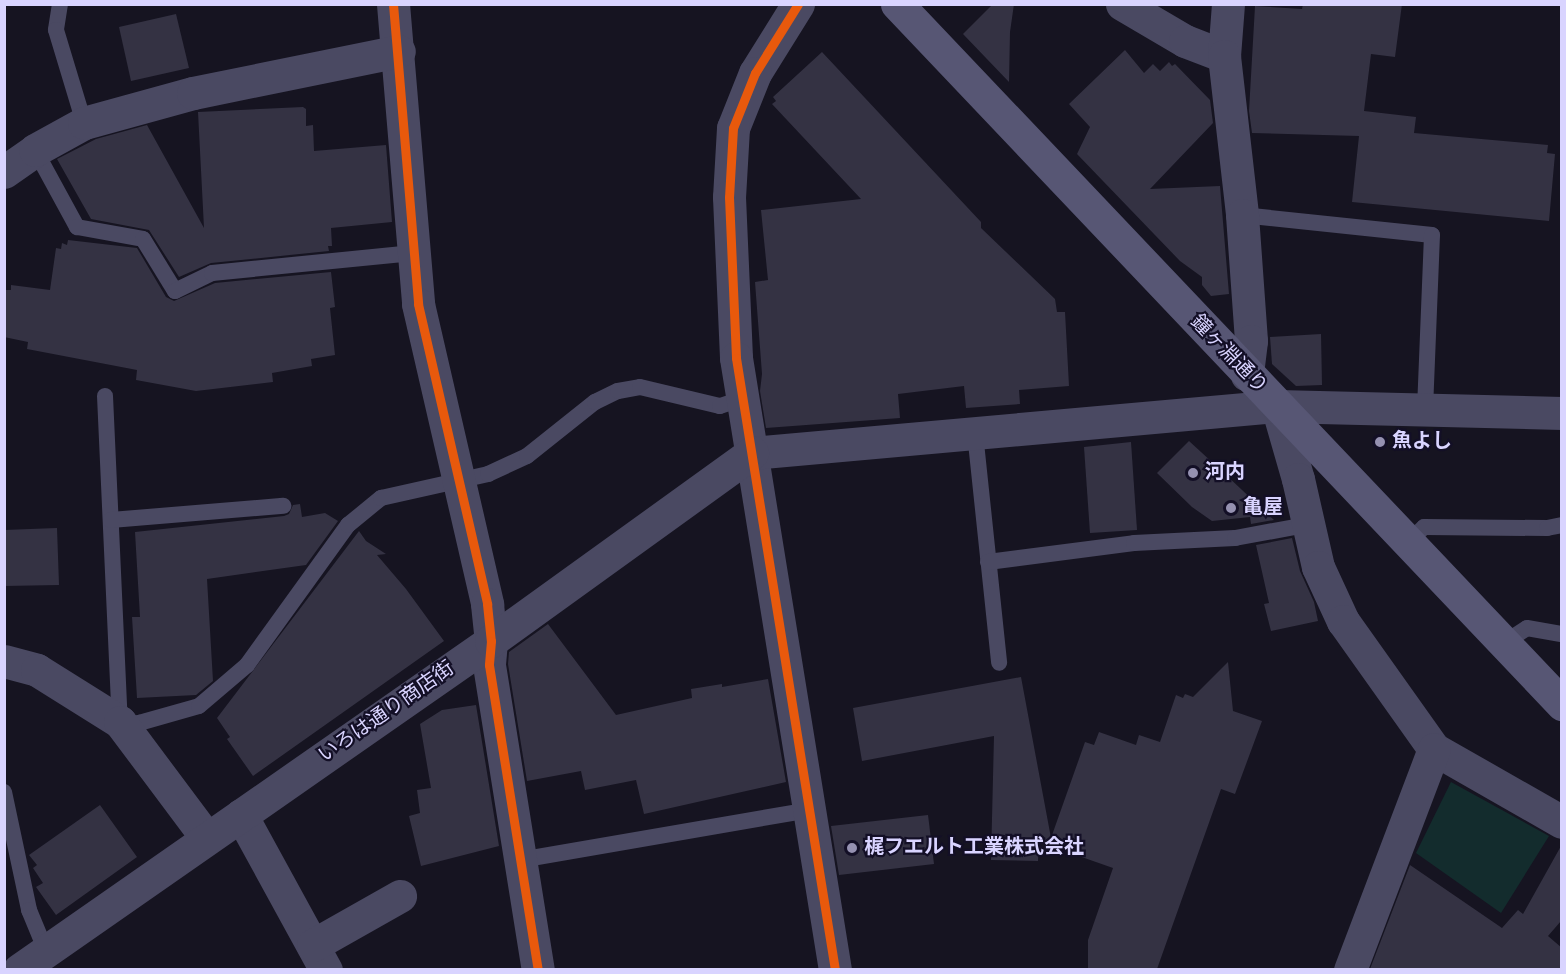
<!DOCTYPE html>
<html>
<head>
<meta charset="utf-8">
<style>
  body { margin:0 }
  #map { position:relative; width:1566px; height:974px; overflow:hidden; background:#161421; font-family:Overpass,"Noto Sans JP",sans-serif }
  div>[style] { position:absolute }
  [style*='--x'] { left:calc(var(--x)*1px); top:calc(var(--y)*1px); width:calc(var(--w)*1px); rotate:calc(var(--a)*1deg) }
  .green>* { inset:0; background:#132c2d }
  .building>* { inset:0; background:#343243 }
  .lane>* { height:16px; margin:-8px; padding:0 8px; transform-origin:8px; border-radius:8px; background:#4a4962 }
  .street>* { height:33px; margin:-16.5px; padding:0 16.5px; transform-origin:16.5px; border-radius:16.5px; background:#4a4962 }
  .secondary>* { height:33px; margin:-16.5px; padding:0 16.5px; transform-origin:16.5px; border-radius:16.5px; background:#575674 }
  .cycleway>* { height:9px; margin:-4.5px; padding:0 4.5px; transform-origin:4.5px; border-radius:4.5px; background:#e8590c }
  .dots>* { width:16px; height:16px; translate:-50% -50%; box-sizing:border-box; border:3px solid #130f26; border-radius:50% }
  span { translate:-50% -50%; white-space:nowrap; text-align:center; line-height:1.15; -webkit-text-stroke:4.5px #130f26; paint-order:stroke }
  .street-label { font-size:20px; color:#d9d4ff }
  .poi-label { font-size:20px; color:#d9d4ff; font-weight:700 }
  .left { translate:0 -50%; text-align:left }
  .frame { position:absolute; inset:0; border:6px solid #d9d4ff; pointer-events:none }
</style>
</head>
<body>
<div id="map">
  <div class="green">
    <div style="clip-path:polygon(1451px 782px,1549px 836px,1501px 913px,1416px 853px)"></div>
  </div>
  <div class="building">
    <div style="clip-path:polygon(993px 4px,1014px 4px,1010px 32px,1009px 82px,963px 34px)"></div>
    <div style="clip-path:polygon(1303px 4px,1402px 4px,1395px 57px,1371px 54px,1364px 111px,1416px 117px,1414px 133px,1548px 145px,1547px 153px,1555px 154px,1549px 221px,1352px 202px,1359px 136px,1252px 133px,1249px 111px,1255px 6px,1302px 9px)"></div>
    <div style="clip-path:polygon(176px 14px,189px 68px,131px 81px,119px 27px)"></div>
    <div style="clip-path:polygon(1125px 50px,1144px 73px,1153px 64px,1160px 71px,1169px 62px,1172px 66px,1175px 64px,1210px 100px,1213px 123px,1150px 189px,1220px 186px,1229px 294px,1211px 296px,1202px 285px,1202px 277px,1180px 261px,1077px 154px,1090px 127px,1069px 104px)"></div>
    <div style="clip-path:polygon(822px 52px,981px 222px,981px 228px,1055px 299px,1057px 312px,1065px 312px,1069px 386px,1019px 390px,1020px 404px,966px 408px,964px 386px,898px 394px,900px 418px,766px 428px,760px 391px,762px 374px,755px 282px,768px 280px,761px 210px,861px 199px,772px 104px,776px 101px,773px 97px)"></div>
    <div style="clip-path:polygon(303px 107px,306px 109px,306px 126px,313px 125px,314px 151px,386px 145px,392px 222px,331px 228px,332px 246px,328px 246px,329px 251px,211px 263px,179px 277px,149px 230px,91px 219px,57px 159px,96px 139px,147px 125px,204px 228px,198px 112px)"></div>
    <div style="clip-path:polygon(68px 240px,137px 248px,166px 297px,174px 301px,215px 283px,331px 272px,335px 307px,330px 308px,335px 355px,311px 359px,312px 366px,272px 373px,273px 382px,196px 391px,136px 380px,137px 370px,27px 349px,28px 342px,4px 337px,4px 290px,11px 290px,11px 285px,50px 290px,56px 248px,61px 249px,62px 243px,67px 245px)"></div>
    <div style="clip-path:polygon(1321px 334px,1322px 385px,1296px 386px,1272px 364px,1270px 337px)"></div>
    <div style="clip-path:polygon(1189px 441px,1225px 474px,1274px 520px,1251px 524px,1250px 517px,1212px 521px,1192px 507px,1157px 473px)"></div>
    <div style="clip-path:polygon(1131px 442px,1137px 530px,1090px 533px,1084px 447px)"></div>
    <div style="clip-path:polygon(300px 504px,302px 517px,325px 513px,338px 521px,306px 565px,207px 579px,213px 681px,196px 695px,137px 698px,132px 617px,140px 617px,135px 532px,284px 516px,289px 514px,293px 505px)"></div>
    <div style="clip-path:polygon(57px 528px,59px 585px,4px 586px,4px 530px)"></div>
    <div style="clip-path:polygon(359px 531px,366px 541px,386px 554px,377px 555px,406px 589px,444px 641px,253px 776px,227px 739px,230px 737px,217px 718px)"></div>
    <div style="clip-path:polygon(1292px 538px,1300px 571px,1314px 602px,1318px 621px,1271px 631px,1264px 604px,1269px 603px,1256px 545px)"></div>
    <div style="clip-path:polygon(548px 624px,616px 715px,692px 698px,691px 689px,722px 684px,722px 687px,768px 679px,786px 782px,644px 814px,636px 780px,585px 790px,581px 771px,527px 781px,508px 664px,509px 652px)"></div>
    <div style="clip-path:polygon(1228px 662px,1233px 711px,1262px 721px,1235px 794px,1221px 789px,1157px 969px,1088px 969px,1088px 940px,1113px 868px,1039px 842px,1038px 861px,991px 860px,994px 736px,862px 761px,853px 708px,1021px 677px,1051px 838px,1085px 742px,1094px 745px,1099px 732px,1136px 745px,1139px 735px,1160px 742px,1176px 695px,1183px 698px,1185px 694px,1193px 697px)"></div>
    <div style="clip-path:polygon(476px 705px,499px 846px,421px 866px,409px 816px,420px 813px,417px 790px,431px 788px,420px 724px,442px 710px)"></div>
    <div style="clip-path:polygon(100px 805px,137px 857px,56px 915px,36px 887px,43px 883px,33px 868px,37px 865px,29px 855px)"></div>
    <div style="clip-path:polygon(928px 815px,934px 864px,839px 875px,831px 826px)"></div>
    <div style="clip-path:polygon(1561px 846px,1561px 921px,1548px 936px,1562px 948px,1562px 969px,1370px 969px,1410px 865px,1502px 928px,1518px 910px,1523px 914px)"></div>
  </div>
  <div class="lane">
    <div style="--x:60;--y:4;--w:26;--a:99"></div>
    <div style="--x:56;--y:30;--w:97;--a:73.2"></div>
    <div style="--x:35;--y:150;--w:88;--a:61.4"></div>
    <div style="--x:77;--y:227;--w:67;--a:10.3"></div>
    <div style="--x:143;--y:239;--w:61;--a:58.4"></div>
    <div style="--x:175;--y:291;--w:41;--a:-25.9"></div>
    <div style="--x:212;--y:273;--w:202;--a:-5.7"></div>
    <div style="--x:1242;--y:215;--w:191;--a:6"></div>
    <div style="--x:1432;--y:235;--w:176;--a:92.3"></div>
    <div style="--x:105;--y:396;--w:326;--a:87.4"></div>
    <div style="--x:975;--y:433;--w:231;--a:84"></div>
    <div style="--x:111;--y:520;--w:173;--a:-4.7"></div>
    <div style="--x:1408;--y:542;--w:22;--a:-43"></div>
    <div style="--x:1424;--y:527;--w:123;--a:0.5"></div>
    <div style="--x:1547;--y:528;--w:15;--a:-11"></div>
    <div style="--x:988;--y:562;--w:147;--a:-7.4"></div>
    <div style="--x:1134;--y:543;--w:101;--a:-2.8"></div>
    <div style="--x:1235;--y:538;--w:72;--a:-10.4"></div>
    <div style="--x:1504;--y:643;--w:27;--a:-33"></div>
    <div style="--x:1527;--y:628;--w:36;--a:10"></div>
    <div style="--x:129;--y:731;--w:13;--a:-39"></div>
    <div style="--x:139;--y:723;--w:62;--a:-15.8"></div>
    <div style="--x:199;--y:706;--w:63;--a:-40.5"></div>
    <div style="--x:247;--y:665;--w:173;--a:-54.2"></div>
    <div style="--x:348;--y:525;--w:43;--a:-39.3"></div>
    <div style="--x:381;--y:498;--w:110;--a:-12.6"></div>
    <div style="--x:488;--y:474;--w:43;--a:-24.8"></div>
    <div style="--x:527;--y:456;--w:87;--a:-38.5"></div>
    <div style="--x:595;--y:402;--w:25;--a:-26"></div>
    <div style="--x:618;--y:391;--w:22;--a:-10"></div>
    <div style="--x:640;--y:387;--w:82;--a:13.4"></div>
    <div style="--x:720;--y:406;--w:23;--a:-18"></div>
    <div style="--x:4;--y:792;--w:121;--a:78"></div>
    <div style="--x:29;--y:910;--w:44;--a:67.5"></div>
    <div style="--x:520;--y:860;--w:292;--a:-9.8"></div>
  </div>
  <div class="street">
    <div style="--x:393;--y:4;--w:301;--a:85.2"></div>
    <div style="--x:418;--y:304;--w:308;--a:77"></div>
    <div style="--x:487;--y:604;--w:37;--a:84"></div>
    <div style="--x:491;--y:641;--w:24;--a:95"></div>
    <div style="--x:489;--y:665;--w:309;--a:80.9"></div>
    <div style="--x:798;--y:4;--w:81;--a:121.9"></div>
    <div style="--x:755;--y:73;--w:59;--a:111.8"></div>
    <div style="--x:733;--y:128;--w:69;--a:93.3"></div>
    <div style="--x:729;--y:197;--w:161;--a:87.5"></div>
    <div style="--x:736;--y:358;--w:620;--a:80.81"></div>
    <div style="--x:1122;--y:4;--w:73;--a:30.4"></div>
    <div style="--x:1185;--y:41;--w:42;--a:21"></div>
    <div style="--x:1228;--y:4;--w:52;--a:94.4"></div>
    <div style="--x:1224;--y:56;--w:160;--a:83.5"></div>
    <div style="--x:1242;--y:215;--w:126;--a:85.9"></div>
    <div style="--x:1251;--y:341;--w:34;--a:97"></div>
    <div style="--x:4;--y:172;--w:38;--a:-35"></div>
    <div style="--x:35;--y:150;--w:56;--a:-28.9"></div>
    <div style="--x:84;--y:123;--w:113;--a:-15.4"></div>
    <div style="--x:193;--y:93;--w:210;--a:-11.5"></div>
    <div style="--x:1277;--y:406;--w:76;--a:74"></div>
    <div style="--x:1298;--y:479;--w:90;--a:77.2"></div>
    <div style="--x:1318;--y:567;--w:60;--a:65.2"></div>
    <div style="--x:1343;--y:621;--w:157;--a:54.6"></div>
    <div style="--x:1434;--y:749;--w:147;--a:29.7"></div>
    <div style="--x:752;--y:453;--w:527;--a:-5.12"></div>
    <div style="--x:1277;--y:406;--w:285;--a:1.4"></div>
    <div style="--x:4;--y:661;--w:34;--a:15"></div>
    <div style="--x:37;--y:670;--w:98;--a:32.1"></div>
    <div style="--x:120;--y:722;--w:144;--a:53.2"></div>
    <div style="--x:241;--y:815;--w:177;--a:61.3"></div>
    <div style="--x:313;--y:945;--w:100;--a:-29.4"></div>
    <div style="--x:19;--y:970;--w:575;--a:-34.88"></div>
    <div style="--x:491;--y:641;--w:322;--a:-35.8"></div>
    <div style="--x:1350;--y:970;--w:236;--a:-69.2"></div>
  </div>
  <div class="secondary">
    <div style="--x:897;--y:4;--w:966;--a:46.47"></div>
  </div>
  <div class="cycleway">
    <div style="--x:393;--y:4;--w:301;--a:85.2"></div>
    <div style="--x:418;--y:304;--w:308;--a:77"></div>
    <div style="--x:487;--y:604;--w:37;--a:84"></div>
    <div style="--x:491;--y:641;--w:24;--a:95"></div>
    <div style="--x:489;--y:665;--w:309;--a:80.9"></div>
    <div style="--x:798;--y:4;--w:81;--a:121.9"></div>
    <div style="--x:755;--y:73;--w:59;--a:111.8"></div>
    <div style="--x:733;--y:128;--w:69;--a:93.3"></div>
    <div style="--x:729;--y:197;--w:161;--a:87.5"></div>
    <div style="--x:736;--y:358;--w:620;--a:80.81"></div>
  </div>
  <div class="dots">
    <div style="left:1380px;top:442px;background:#9591b1"></div>
    <div style="left:1193px;top:473px;background:#9591b1"></div>
    <div style="left:1231px;top:508px;background:#9591b1"></div>
    <div style="left:852px;top:848px;background:#9591b1"></div>
  </div>
  <div class="street-label">
    <span style="left:1228px;top:355px;rotate:46deg">鐘ヶ淵通り</span>
    <span style="left:387px;top:713px;rotate:-35deg">いろは通り商店街</span>
  </div>
  <div class="poi-label">
    <span class="left" style="left:1392px;top:442px">魚よし</span>
    <span class="left" style="left:1205px;top:473px">河内</span>
    <span class="left" style="left:1243px;top:508px">亀屋</span>
    <span class="left" style="left:864px;top:848px">梶フエルト工業株式会社</span>
  </div>
  <div class="frame"></div>
</div>
</body>
</html>
